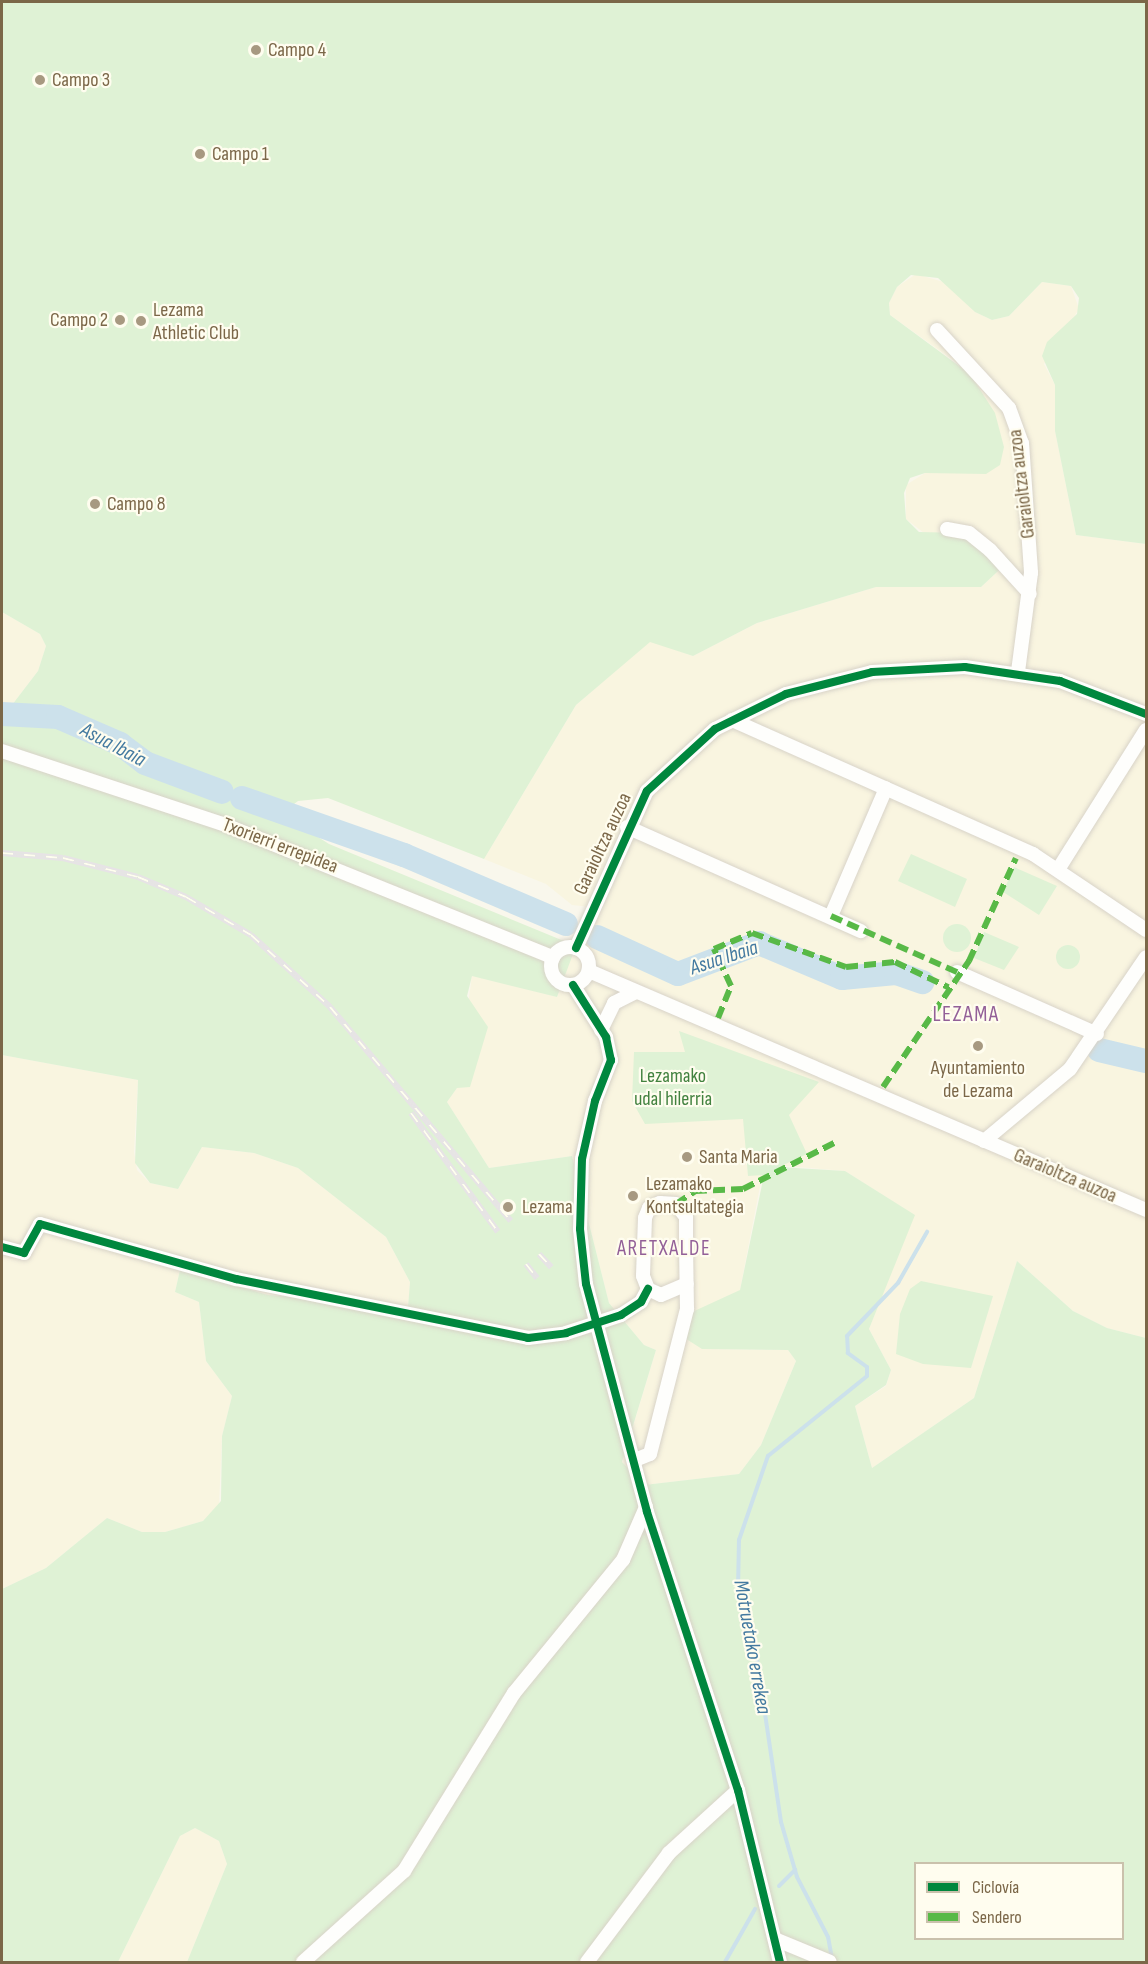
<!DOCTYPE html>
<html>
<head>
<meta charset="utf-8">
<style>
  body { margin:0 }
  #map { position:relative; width:1148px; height:1964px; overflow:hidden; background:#f9f7ec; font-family:"Sofia Sans Condensed",sans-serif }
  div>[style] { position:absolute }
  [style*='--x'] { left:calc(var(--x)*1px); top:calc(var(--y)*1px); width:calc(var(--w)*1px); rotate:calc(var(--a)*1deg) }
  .residential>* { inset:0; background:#f9f5e0 }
  .green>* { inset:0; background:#dff2d5 }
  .round { border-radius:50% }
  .stream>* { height:4px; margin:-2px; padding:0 2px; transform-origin:2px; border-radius:2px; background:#cce1eb }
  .river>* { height:24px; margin:-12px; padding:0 12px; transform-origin:12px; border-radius:12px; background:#cce1eb }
  .roads { filter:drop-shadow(0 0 2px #d8d3c8) drop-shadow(0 0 2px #d8d3c8) }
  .minor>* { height:14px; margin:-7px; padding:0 7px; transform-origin:7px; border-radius:7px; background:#fefefc }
  .minor>.ring { margin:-7px; padding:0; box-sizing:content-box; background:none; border:14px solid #fefefc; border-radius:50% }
  .rail>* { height:6px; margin-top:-3px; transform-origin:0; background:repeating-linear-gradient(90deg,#fffdef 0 11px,#e7e3e6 0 22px); box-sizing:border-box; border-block:2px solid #e7e3e6 }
  .quiet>* { height:6px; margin-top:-3px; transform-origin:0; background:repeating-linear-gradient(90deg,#58b947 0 12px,transparent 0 18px) }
  .cycleway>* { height:8px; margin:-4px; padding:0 4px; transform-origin:4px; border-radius:4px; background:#00873e }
  .dots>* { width:16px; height:16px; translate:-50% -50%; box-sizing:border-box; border:3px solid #fffdef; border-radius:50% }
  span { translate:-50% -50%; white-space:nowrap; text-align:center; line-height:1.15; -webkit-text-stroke:4.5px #fffdef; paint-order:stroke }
  .poi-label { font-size:20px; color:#7b6748 }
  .left { translate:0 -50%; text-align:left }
  .right { translate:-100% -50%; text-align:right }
  .street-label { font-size:20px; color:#7b6748 }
  .park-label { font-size:20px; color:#42823f }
  .water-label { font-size:21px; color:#447aa0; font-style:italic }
  .neighbourhood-label { font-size:21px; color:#936098; letter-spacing:1.5px }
  .quarter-label { font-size:22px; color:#936098; letter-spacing:1.5px }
  .frame { position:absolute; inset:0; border:3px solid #7b6748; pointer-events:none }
  .legend { position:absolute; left:914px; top:1862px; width:210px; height:78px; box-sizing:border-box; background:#fffdef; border:2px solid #cac1ac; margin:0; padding:8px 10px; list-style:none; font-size:18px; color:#7b6748 }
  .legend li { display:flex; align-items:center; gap:12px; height:30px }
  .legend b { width:30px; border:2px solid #cac1ac }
</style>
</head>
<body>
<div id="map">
  <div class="residential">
    <div style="clip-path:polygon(916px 274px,947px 283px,975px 312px,992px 320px,1009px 316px,1042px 282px,1071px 286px,1079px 309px,1044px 364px,1055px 385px,1055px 431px,1076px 535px,1146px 544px,1146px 1338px,1107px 1328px,1073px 1311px,1017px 1261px,974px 1398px,872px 1468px,855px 1406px,886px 1386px,891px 1370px,869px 1329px,914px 1215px,845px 1171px,785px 1166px,761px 1181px,740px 1290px,729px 1300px,705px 1306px,702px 1349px,788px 1350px,796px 1361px,761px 1445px,739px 1474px,644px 1485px,622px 1463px,656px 1350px,644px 1345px,609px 1303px,572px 1156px,489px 1168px,447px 1102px,457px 1088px,472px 975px,557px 997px,590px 907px,572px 905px,546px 884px,484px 859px,576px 705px,650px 641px,693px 656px,757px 623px,876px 587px,981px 587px,1010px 560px,965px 533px,924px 533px,906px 519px,906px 485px,925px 473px,961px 366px,890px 315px,889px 303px,897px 287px)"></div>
    <div style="clip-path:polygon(2px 612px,40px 634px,46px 646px,38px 671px,2px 718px)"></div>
    <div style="clip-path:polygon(2px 1055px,138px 1080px,134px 1152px,137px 1170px,150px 1183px,178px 1189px,202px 1147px,254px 1153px,298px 1168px,386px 1237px,410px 1282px,408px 1307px,268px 1295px,180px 1270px,175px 1292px,199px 1302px,206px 1361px,232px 1396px,222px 1436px,219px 1506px,203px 1521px,165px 1532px,142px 1532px,107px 1518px,46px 1568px,2px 1589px)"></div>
    <div style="clip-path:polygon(195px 1828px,219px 1841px,227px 1864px,187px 1962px,118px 1962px,180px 1836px)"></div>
  </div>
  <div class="green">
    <div style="clip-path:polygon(evenodd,2px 2px,1146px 2px,1146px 544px,1076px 535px,1055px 431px,1055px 385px,1042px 356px,1047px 342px,1077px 314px,1079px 298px,1071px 286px,1042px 282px,1009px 316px,992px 320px,975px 312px,938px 278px,911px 275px,897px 287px,889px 303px,890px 315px,970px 374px,995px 413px,1004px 447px,1000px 465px,986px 474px,925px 473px,910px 478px,904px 493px,906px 519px,919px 532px,965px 533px,986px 541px,1010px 560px,981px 587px,876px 587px,757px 623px,693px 656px,650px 642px,576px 705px,484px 859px,328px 798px,298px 801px,290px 807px,296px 823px,329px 844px,576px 946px,557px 997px,472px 976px,467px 996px,488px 1027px,470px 1087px,457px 1088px,447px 1102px,489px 1168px,572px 1156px,609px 1303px,644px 1345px,656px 1350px,622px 1462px,644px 1485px,739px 1474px,761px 1445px,796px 1361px,788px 1350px,702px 1349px,680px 1335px,690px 1313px,740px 1290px,764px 1175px,748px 1176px,743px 1119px,645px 1124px,632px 1101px,634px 1052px,685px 1052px,679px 1031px,819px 1082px,789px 1115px,807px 1154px,779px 1167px,845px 1171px,915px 1215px,869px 1329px,891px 1370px,886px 1385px,855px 1406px,872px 1468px,974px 1398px,1017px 1261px,1073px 1311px,1107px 1328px,1146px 1338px,1146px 1962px,187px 1962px,227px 1864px,219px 1841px,195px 1828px,180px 1836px,118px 1962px,2px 1962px,2px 1589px,46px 1568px,107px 1518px,142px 1532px,165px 1532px,203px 1521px,221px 1501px,222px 1436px,232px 1396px,206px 1361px,199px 1302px,175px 1292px,180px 1270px,268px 1295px,408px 1307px,410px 1282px,386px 1237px,298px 1168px,254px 1153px,202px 1147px,178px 1189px,150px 1183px,135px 1163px,138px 1080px,2px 1055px,2px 718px,38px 671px,46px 646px,40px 634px,2px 612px,2px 2px,916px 1864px,1122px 1864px,1122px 1938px,916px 1938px,916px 1864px)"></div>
    <div style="clip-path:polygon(911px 854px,967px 879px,955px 907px,898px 881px)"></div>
    <div style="clip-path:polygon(1014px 867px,1057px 886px,1039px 915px,1003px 892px)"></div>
    <div class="round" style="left:943px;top:924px;width:28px;height:28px"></div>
    <div style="clip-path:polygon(984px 932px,1019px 947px,1004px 970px,974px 958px)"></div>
    <div class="round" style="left:1056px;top:945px;width:24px;height:24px"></div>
    <div style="clip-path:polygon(921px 1281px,993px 1296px,971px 1368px,923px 1364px,896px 1354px,900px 1314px,910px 1289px)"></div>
  </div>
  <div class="stream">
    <div style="--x:779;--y:1886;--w:23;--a:-45"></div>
    <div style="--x:832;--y:1959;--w:22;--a:-100"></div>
    <div style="--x:828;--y:1937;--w:68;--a:-117.3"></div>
    <div style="--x:797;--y:1877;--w:57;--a:-106.2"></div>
    <div style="--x:781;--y:1822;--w:171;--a:-98.4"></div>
    <div style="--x:756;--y:1653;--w:66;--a:-105.9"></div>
    <div style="--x:738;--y:1590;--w:50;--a:-88.9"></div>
    <div style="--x:739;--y:1540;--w:89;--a:-71"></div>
    <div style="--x:768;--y:1456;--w:127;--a:-38.9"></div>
    <div style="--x:867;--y:1376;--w:9;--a:-90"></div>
    <div style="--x:867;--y:1367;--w:24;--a:-144"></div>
    <div style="--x:848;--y:1353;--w:17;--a:-93"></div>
    <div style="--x:847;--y:1336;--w:74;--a:-46.1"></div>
    <div style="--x:898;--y:1283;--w:59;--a:-60.4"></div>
    <div style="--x:725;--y:1962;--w:61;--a:-60.5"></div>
  </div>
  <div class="river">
    <div style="--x:2;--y:714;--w:56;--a:3.1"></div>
    <div style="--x:58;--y:717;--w:68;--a:23.5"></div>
    <div style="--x:120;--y:744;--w:31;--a:37"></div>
    <div style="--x:145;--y:763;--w:82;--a:20.6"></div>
    <div style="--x:242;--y:798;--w:172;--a:19.4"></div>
    <div style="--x:404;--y:855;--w:176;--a:23.1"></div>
    <div style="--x:597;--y:937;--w:89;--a:24.6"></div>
    <div style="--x:678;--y:974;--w:87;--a:-20.9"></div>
    <div style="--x:759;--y:943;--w:90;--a:22.9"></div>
    <div style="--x:842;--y:978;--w:54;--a:-5.3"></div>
    <div style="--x:896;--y:973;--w:28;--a:19"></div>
    <div style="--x:1099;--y:1050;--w:48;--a:13.2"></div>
  </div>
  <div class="roads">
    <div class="minor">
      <div style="--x:937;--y:330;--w:106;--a:47.3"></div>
      <div style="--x:1009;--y:408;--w:37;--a:70"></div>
      <div style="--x:1022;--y:443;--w:130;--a:86"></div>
      <div style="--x:1031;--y:573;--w:100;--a:97.5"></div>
      <div style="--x:947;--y:529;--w:22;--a:10"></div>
      <div style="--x:969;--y:533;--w:27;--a:39"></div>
      <div style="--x:990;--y:550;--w:59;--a:47.7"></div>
      <div style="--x:732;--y:720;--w:329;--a:24"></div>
      <div style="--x:1033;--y:854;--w:136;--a:33.9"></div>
      <div style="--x:2;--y:751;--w:233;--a:18.3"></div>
      <div style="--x:223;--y:824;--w:356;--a:22"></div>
      <div style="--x:627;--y:827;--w:256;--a:24"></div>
      <div style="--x:1059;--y:868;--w:163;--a:-57.8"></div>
      <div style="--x:831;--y:916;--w:139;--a:-66.7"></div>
      <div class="ring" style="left:551px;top:947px;width:24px;height:24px"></div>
      <div style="--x:576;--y:948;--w:172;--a:-65.7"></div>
      <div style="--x:647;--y:791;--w:92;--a:-42.4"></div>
      <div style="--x:715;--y:729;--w:79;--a:-26.2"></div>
      <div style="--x:786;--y:694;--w:89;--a:-14.3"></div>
      <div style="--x:872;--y:672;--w:93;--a:-3.1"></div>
      <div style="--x:965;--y:667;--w:96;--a:8.4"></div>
      <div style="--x:1060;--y:681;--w:92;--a:21"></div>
      <div style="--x:589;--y:971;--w:606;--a:23.22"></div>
      <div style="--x:957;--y:972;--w:153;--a:23.9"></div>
      <div style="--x:573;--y:985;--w:62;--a:57.6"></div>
      <div style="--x:606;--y:1037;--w:24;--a:78"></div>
      <div style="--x:611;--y:1060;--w:44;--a:111.3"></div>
      <div style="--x:595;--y:1101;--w:59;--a:102.6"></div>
      <div style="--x:582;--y:1159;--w:70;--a:91.6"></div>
      <div style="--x:580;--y:1229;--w:55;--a:83.8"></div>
      <div style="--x:586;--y:1284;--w:236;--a:75"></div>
      <div style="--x:647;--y:1512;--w:293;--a:71.9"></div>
      <div style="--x:738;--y:1790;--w:177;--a:76.3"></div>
      <div style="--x:601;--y:1030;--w:30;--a:-64"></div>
      <div style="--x:614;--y:1003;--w:25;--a:-27"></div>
      <div style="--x:984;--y:1141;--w:112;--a:-39.9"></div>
      <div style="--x:1070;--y:1069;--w:135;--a:-55.8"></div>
      <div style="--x:2;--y:1247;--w:23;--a:15"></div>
      <div style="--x:24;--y:1253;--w:33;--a:-61"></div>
      <div style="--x:40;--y:1224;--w:204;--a:15.7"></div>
      <div style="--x:236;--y:1279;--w:298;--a:11.4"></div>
      <div style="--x:528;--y:1338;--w:38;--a:-7"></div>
      <div style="--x:566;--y:1333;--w:58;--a:-18.1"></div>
      <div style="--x:621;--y:1315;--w:24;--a:-33"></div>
      <div style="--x:641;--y:1302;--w:15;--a:-62"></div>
      <div style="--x:635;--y:1460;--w:16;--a:-22"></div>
      <div style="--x:650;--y:1454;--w:150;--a:-75.7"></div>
      <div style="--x:687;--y:1309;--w:65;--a:-90.9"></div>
      <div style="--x:686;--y:1244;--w:27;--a:-90"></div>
      <div style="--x:686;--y:1217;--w:16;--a:-128"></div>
      <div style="--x:676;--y:1204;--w:16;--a:-176"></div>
      <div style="--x:660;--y:1203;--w:12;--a:156"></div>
      <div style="--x:649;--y:1208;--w:11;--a:112"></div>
      <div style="--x:645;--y:1218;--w:58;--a:92"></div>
      <div style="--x:643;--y:1276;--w:14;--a:69"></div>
      <div style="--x:648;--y:1289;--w:14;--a:25"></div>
      <div style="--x:661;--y:1295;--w:28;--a:-23"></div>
      <div style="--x:777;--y:1940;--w:57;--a:22.5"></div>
      <div style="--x:303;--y:1962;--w:136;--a:-42"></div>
      <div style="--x:404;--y:1871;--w:209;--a:-58.3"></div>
      <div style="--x:514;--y:1693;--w:172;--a:-50.7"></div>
      <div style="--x:623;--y:1560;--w:58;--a:-66.5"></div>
      <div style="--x:587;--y:1962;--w:136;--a:-53"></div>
      <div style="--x:669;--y:1853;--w:93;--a:-42.4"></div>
    </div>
  </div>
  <div class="rail">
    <div style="--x:2;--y:853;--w:61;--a:4.7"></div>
    <div style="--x:63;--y:858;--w:77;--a:14.2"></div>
    <div style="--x:138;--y:877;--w:52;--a:22.6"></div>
    <div style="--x:186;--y:897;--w:75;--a:30.3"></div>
    <div style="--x:251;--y:935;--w:107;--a:42.3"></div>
    <div style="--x:330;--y:1007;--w:280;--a:49.8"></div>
    <div style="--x:411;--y:1113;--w:147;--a:53.8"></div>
    <div style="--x:539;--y:1254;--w:18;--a:47"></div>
    <div style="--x:526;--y:1264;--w:18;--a:52"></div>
  </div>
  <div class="quiet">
    <div style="--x:831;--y:916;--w:138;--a:24"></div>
    <div style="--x:718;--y:1018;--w:35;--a:-68"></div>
    <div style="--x:731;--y:986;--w:41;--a:-114.7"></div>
    <div style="--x:714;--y:949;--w:41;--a:-22.8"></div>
    <div style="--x:752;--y:933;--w:100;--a:19.9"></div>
    <div style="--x:846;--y:967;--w:49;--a:-5.8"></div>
    <div style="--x:895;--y:962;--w:59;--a:25.3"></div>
    <div style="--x:883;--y:1087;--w:153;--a:-55.7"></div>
    <div style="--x:969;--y:961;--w:113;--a:-65.5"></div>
    <div style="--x:676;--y:1204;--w:23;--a:-34"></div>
    <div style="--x:695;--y:1191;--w:48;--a:-2.4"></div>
    <div style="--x:743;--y:1189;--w:102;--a:-26.8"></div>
  </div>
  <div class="cycleway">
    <div style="--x:576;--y:948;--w:172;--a:-65.7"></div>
    <div style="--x:647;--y:791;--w:92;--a:-42.4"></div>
    <div style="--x:715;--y:729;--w:79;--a:-26.2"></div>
    <div style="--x:786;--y:694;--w:89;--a:-14.3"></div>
    <div style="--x:872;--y:672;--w:93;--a:-3.1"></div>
    <div style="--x:965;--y:667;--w:96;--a:8.4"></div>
    <div style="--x:1060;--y:681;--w:92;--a:21"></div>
    <div style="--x:573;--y:985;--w:62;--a:57.6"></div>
    <div style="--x:606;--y:1037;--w:24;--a:78"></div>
    <div style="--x:611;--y:1060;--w:44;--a:111.3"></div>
    <div style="--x:595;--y:1101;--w:59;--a:102.6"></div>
    <div style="--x:582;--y:1159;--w:70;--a:91.6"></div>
    <div style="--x:580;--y:1229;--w:55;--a:83.8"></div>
    <div style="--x:586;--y:1284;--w:236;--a:75"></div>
    <div style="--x:647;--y:1512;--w:293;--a:71.9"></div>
    <div style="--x:738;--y:1790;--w:177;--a:76.3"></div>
    <div style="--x:2;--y:1247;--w:23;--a:15"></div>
    <div style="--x:24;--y:1253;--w:33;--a:-61"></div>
    <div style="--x:40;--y:1224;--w:204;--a:15.7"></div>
    <div style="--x:236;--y:1279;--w:298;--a:11.4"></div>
    <div style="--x:528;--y:1338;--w:38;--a:-7"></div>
    <div style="--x:566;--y:1333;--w:58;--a:-18.1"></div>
    <div style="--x:621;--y:1315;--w:24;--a:-33"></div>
    <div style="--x:641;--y:1302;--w:15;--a:-62"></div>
  </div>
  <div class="dots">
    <div style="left:256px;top:50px;background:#a79981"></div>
    <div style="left:40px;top:80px;background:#a79981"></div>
    <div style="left:200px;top:154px;background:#a79981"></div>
    <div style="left:120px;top:320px;background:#a79981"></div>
    <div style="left:141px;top:321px;background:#a79981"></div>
    <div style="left:95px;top:504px;background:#a79981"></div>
    <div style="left:978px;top:1046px;background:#a79981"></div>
    <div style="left:687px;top:1157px;background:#a79981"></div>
    <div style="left:633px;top:1196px;background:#a79981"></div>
    <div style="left:508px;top:1207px;background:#a79981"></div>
  </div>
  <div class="poi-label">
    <span class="left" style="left:268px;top:50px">Campo 4</span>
    <span class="left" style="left:52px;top:80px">Campo 3</span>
    <span class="left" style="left:212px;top:154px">Campo 1</span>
    <span class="left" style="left:153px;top:322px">Lezama<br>Athletic Club</span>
    <span class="right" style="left:108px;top:320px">Campo 2</span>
    <span class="left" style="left:107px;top:504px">Campo 8</span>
    <span style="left:978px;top:1080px">Ayuntamiento<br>de Lezama</span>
    <span class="left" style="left:699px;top:1157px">Santa Maria</span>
    <span class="left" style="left:646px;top:1196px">Lezamako<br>Kontsultategia</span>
    <span class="left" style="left:522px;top:1207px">Lezama</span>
  </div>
  <div class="street-label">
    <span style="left:1022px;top:484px;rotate:-97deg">Garaioltza auzoa</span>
    <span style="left:603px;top:844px;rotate:-65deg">Garaioltza auzoa</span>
    <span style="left:280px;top:846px;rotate:21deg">Txorierri errepidea</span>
    <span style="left:1065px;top:1176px;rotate:23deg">Garaioltza auzoa</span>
  </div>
  <div class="park-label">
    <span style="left:673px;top:1088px">Lezamako<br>udal hilerria</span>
  </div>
  <div class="water-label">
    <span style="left:113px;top:745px;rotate:28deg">Asua Ibaia</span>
    <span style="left:724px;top:958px;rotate:-18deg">Asua Ibaia</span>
    <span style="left:752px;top:1647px;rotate:80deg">Motruetako errekea</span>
  </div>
  <div class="neighbourhood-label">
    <span style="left:664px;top:1249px">ARETXALDE</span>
  </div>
  <div class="quarter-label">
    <span style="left:966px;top:1015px">LEZAMA</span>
  </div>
  <div class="frame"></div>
  <ul class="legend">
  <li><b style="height:8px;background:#00873e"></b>Ciclovía</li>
  <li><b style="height:8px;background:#58b947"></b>Sendero</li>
  </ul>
</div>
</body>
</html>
